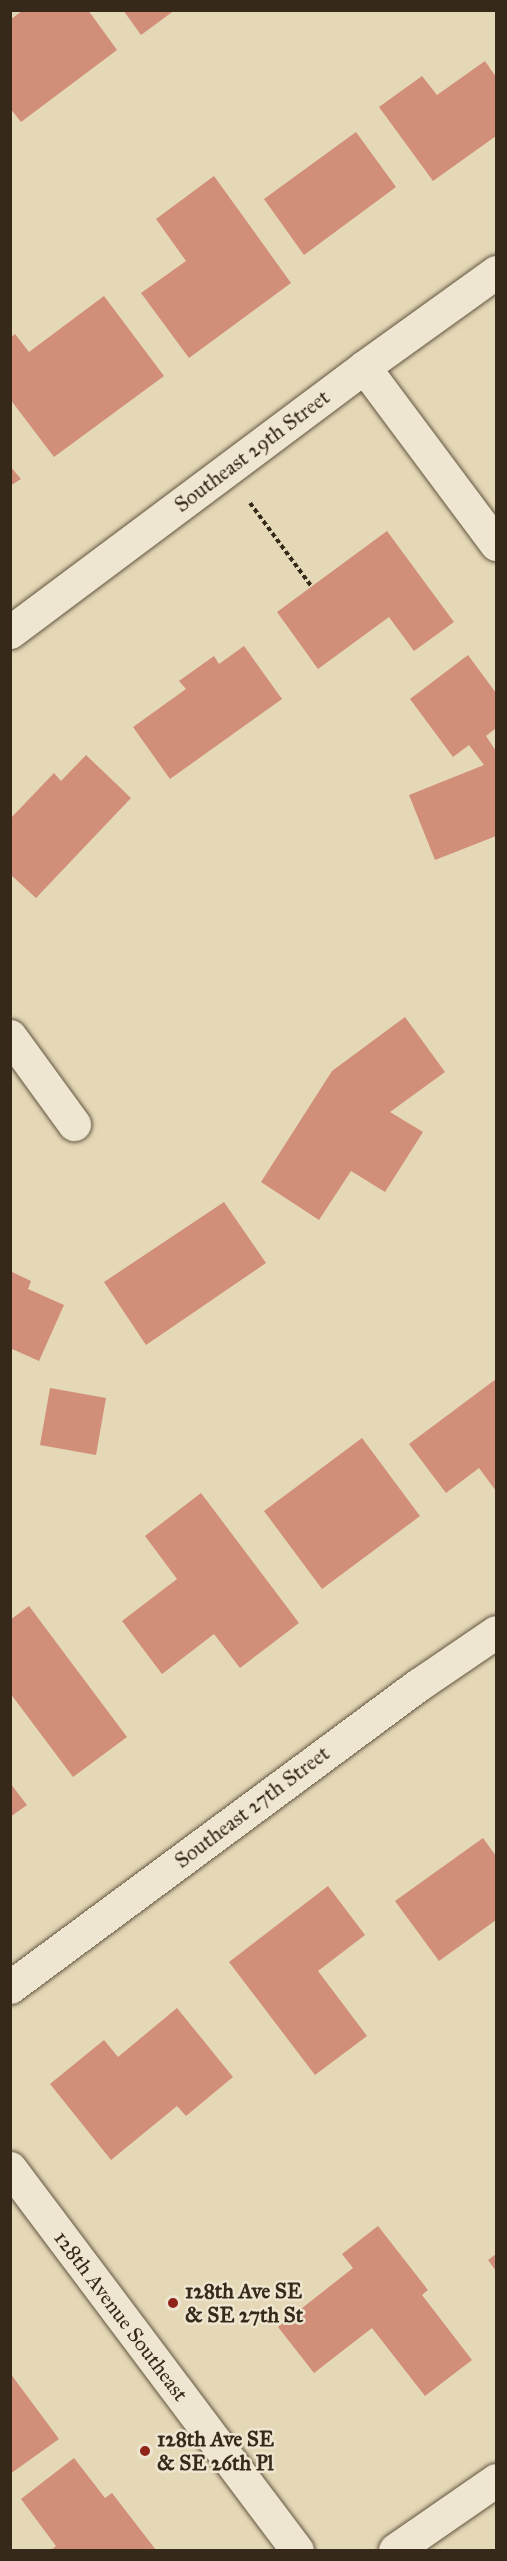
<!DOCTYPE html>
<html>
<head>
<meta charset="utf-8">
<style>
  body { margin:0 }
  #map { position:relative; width:507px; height:2561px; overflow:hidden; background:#e5d8b6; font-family:"IM FELL Great Primer",serif }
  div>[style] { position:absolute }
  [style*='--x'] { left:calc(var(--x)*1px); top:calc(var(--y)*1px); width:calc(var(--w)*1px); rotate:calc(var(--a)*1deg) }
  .building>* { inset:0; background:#d18e79 }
  .path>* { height:4px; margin-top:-2px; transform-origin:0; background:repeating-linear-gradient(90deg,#37291a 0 4.5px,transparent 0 7.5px) }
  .roads { filter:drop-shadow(0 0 2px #625541) drop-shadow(0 0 2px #625541) }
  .minor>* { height:33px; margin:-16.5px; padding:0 16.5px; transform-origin:16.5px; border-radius:16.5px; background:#eee6d0 }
  .dots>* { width:16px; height:16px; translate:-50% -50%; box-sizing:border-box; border:3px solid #eee6d0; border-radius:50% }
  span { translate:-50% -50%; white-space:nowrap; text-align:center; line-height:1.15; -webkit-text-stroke:5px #eee6d0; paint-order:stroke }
  .street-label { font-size:21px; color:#37291a }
  .poi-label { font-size:21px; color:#37291a; font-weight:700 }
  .left { translate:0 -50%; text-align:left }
  .frame { position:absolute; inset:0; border:12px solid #37291a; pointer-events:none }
</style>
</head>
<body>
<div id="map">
  <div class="building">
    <div style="clip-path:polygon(23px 10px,88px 10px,117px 50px,21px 122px,10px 108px,10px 20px)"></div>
    <div style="clip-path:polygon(123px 10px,175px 10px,141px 35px)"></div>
    <div style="clip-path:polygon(485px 61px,496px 77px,496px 136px,433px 181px,379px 107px,422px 76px,437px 95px)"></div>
    <div style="clip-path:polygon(356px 132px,396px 187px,304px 255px,264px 199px)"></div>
    <div style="clip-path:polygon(214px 176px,291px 283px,189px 358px,141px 293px,186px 261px,156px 219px)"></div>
    <div style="clip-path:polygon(104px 296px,164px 376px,54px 457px,10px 399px,10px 338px,15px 334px,29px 352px)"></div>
    <div style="clip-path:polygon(10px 466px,21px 479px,10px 486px)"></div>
    <div style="clip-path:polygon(387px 531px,454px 622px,414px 651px,389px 617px,318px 669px,277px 612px)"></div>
    <div style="clip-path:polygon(244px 646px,282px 699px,170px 779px,133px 727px,186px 689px,179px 681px,214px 656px,219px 664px)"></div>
    <div style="clip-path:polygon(468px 655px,496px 693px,496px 728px,486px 736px,496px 751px,496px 836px,435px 860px,409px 795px,484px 765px,469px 745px,453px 757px,410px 699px)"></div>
    <div style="clip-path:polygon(86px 755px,131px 798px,36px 898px,10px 874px,10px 819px,54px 773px,61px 781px)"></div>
    <div style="clip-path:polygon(405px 1017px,445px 1072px,390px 1112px,423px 1132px,385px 1192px,351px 1171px,319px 1220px,261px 1182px,332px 1071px)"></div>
    <div style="clip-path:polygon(224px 1202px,266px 1263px,146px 1345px,104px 1282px)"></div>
    <div style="clip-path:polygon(10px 1271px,31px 1281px,28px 1289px,64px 1305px,39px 1361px,10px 1348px)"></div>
    <div style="clip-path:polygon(496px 1379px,496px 1491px,479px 1468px,446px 1493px,409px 1444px)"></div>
    <div style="clip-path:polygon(50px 1388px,106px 1398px,96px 1455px,40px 1445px)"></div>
    <div style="clip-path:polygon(362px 1438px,420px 1516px,322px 1589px,264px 1511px)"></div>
    <div style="clip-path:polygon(201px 1493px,299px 1623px,240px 1668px,214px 1634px,162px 1674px,122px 1621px,177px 1579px,145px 1536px)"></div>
    <div style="clip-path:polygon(29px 1606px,127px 1737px,73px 1777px,10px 1693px,10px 1620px)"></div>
    <div style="clip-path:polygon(10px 1783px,27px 1805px,10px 1817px)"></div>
    <div style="clip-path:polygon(483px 1838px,496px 1856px,496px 1920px,439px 1961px,395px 1901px)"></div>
    <div style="clip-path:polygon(328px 1886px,365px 1935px,318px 1971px,367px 2036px,315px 2075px,229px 1962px)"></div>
    <div style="clip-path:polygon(177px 2008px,233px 2077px,186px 2116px,177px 2106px,111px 2160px,50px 2084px,104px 2040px,118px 2057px)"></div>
    <div style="clip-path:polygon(378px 2226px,428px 2290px,422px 2295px,472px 2360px,425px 2396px,372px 2328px,314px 2373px,278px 2327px,353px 2268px,342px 2254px)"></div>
    <div style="clip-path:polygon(496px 2254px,496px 2271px,488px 2260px)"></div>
    <div style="clip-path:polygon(10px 2373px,59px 2439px,10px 2474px)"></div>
    <div style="clip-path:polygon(74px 2458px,105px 2498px,112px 2493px,156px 2550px,51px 2550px,56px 2546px,21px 2499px)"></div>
  </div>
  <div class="path">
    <div style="--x:250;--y:503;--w:104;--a:53.6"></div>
  </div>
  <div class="roads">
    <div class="minor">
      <div style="--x:364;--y:367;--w:221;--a:53.3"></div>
      <div style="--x:10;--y:632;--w:442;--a:-36.8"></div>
      <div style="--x:364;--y:367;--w:163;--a:-35.7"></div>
      <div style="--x:10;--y:1036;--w:109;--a:54"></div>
      <div style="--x:10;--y:1987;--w:508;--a:-36.51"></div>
      <div style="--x:418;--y:1685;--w:94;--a:-34.2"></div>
      <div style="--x:10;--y:2168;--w:478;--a:53.1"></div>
      <div style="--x:395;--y:2550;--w:123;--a:-34.7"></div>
    </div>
  </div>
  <div class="dots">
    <div style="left:173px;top:2303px;background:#8f2418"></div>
    <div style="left:145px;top:2451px;background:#8f2418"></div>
  </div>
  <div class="street-label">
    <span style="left:252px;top:451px;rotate:-37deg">Southeast 29th Street</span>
    <span style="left:252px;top:1807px;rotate:-37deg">Southeast 27th Street</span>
    <span style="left:121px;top:2316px;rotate:53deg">128th Avenue Southeast</span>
  </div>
  <div class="poi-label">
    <span class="left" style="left:185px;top:2303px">128th Ave SE<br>&amp; SE 27th St</span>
    <span class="left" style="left:157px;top:2451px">128th Ave SE<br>&amp; SE 26th Pl</span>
  </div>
  <div class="frame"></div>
</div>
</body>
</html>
